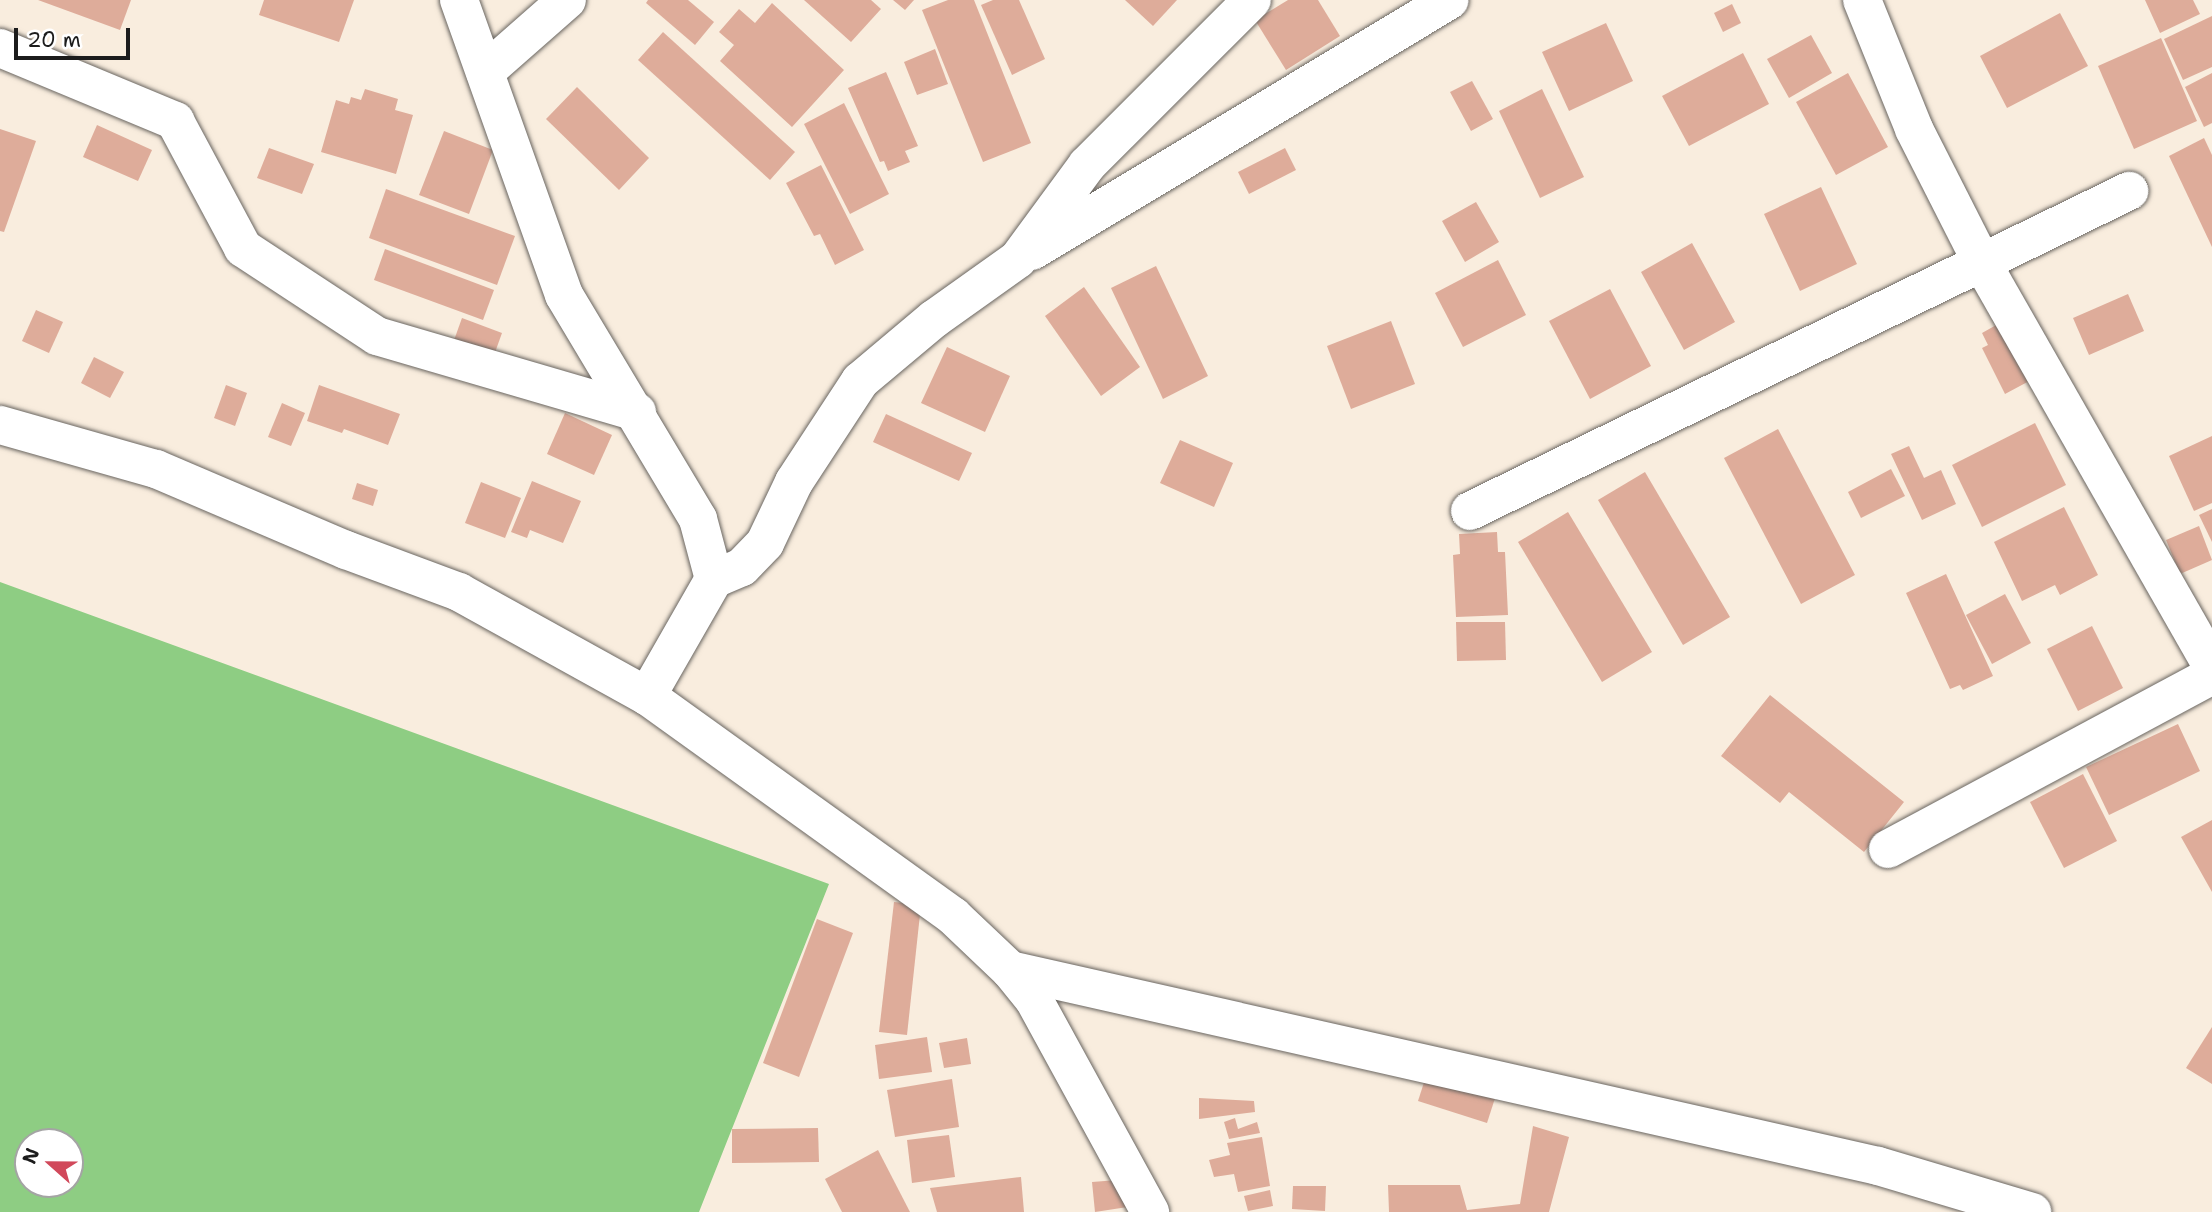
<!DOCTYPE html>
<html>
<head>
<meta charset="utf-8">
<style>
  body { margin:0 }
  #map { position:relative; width:2212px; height:1212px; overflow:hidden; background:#f9edde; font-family:"Shantell Sans",sans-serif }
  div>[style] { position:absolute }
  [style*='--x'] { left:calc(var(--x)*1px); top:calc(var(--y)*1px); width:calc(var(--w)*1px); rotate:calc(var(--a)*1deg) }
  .green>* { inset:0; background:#8ecd83 }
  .building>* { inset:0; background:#deac9a }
  .roads { filter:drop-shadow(0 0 2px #696560) drop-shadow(0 0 2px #696560) }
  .street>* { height:38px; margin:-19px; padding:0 19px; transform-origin:19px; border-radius:19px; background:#fff }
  span { translate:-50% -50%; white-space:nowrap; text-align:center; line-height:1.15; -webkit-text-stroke:7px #fff; paint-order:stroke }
  .north { position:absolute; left:14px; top:1128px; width:70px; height:70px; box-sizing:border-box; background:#fff; border:2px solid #a4a4a4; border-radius:50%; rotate:291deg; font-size:19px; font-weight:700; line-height:28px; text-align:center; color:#1c1c1c }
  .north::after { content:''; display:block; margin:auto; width:24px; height:32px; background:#d1495b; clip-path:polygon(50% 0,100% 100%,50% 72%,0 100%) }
  .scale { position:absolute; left:14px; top:28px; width:116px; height:32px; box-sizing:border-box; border:4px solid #1c1c1c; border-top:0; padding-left:9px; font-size:21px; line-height:24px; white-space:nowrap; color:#1c1c1c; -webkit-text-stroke:5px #fff; paint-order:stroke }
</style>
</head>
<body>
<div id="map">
  <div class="green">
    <div style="clip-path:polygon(evenodd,0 582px,829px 884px,699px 1212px,0 1212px,0 582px,28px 1142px,70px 1142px,70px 1184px,28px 1184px,28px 1142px)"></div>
  </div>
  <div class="building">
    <div style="clip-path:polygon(38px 0,131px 0,120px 30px)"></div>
    <div style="clip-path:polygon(264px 0,354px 0,339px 42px,259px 15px)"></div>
    <div style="clip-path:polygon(648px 0,688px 0,714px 22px,695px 45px,646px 3px)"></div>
    <div style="clip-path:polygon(804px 0,871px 0,881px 9px,851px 42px)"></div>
    <div style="clip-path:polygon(893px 0,914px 0,905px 10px)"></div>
    <div style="clip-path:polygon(948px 0,974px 0,1031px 143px,983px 162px,922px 10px)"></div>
    <div style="clip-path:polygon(993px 0,1019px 0,1045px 59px,1012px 75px,981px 5px)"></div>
    <div style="clip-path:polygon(1125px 0,1177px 0,1153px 26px)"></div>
    <div style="clip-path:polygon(1288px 0,1318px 0,1340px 36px,1286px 70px,1255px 20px)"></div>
    <div style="clip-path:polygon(2145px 0,2193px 0,2200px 14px,2160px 33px)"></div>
    <div style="clip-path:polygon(772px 3px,844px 70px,792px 127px,720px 61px,734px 45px,719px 32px,739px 9px,755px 23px)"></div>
    <div style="clip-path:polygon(1732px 4px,1741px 23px,1723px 32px,1714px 13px)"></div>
    <div style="clip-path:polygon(2060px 13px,2088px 66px,2007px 108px,1980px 56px)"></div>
    <div style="clip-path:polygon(2212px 16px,2212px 67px,2183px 80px,2164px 39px)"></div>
    <div style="clip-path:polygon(1606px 23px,1633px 81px,1569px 111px,1542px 52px)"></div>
    <div style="clip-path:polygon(663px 32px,795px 152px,770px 180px,638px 60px)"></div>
    <div style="clip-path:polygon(1811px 35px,1832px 73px,1789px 98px,1767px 59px)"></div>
    <div style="clip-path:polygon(2161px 38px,2197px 121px,2134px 149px,2098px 66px)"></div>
    <div style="clip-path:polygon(935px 49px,948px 84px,917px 95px,904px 62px)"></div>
    <div style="clip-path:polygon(1743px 53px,1769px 104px,1689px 146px,1662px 96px)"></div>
    <div style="clip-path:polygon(886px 72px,918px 146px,905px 151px,910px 162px,888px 171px,884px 161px,880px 162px,848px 88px)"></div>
    <div style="clip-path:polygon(1848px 73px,1888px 147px,1836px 175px,1796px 102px)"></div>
    <div style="clip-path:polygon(2212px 73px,2212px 123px,2204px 127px,2185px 87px)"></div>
    <div style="clip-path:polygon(1472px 81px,1493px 119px,1471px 131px,1450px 92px)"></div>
    <div style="clip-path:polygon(577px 87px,649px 158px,619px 190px,546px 119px)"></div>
    <div style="clip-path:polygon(365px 89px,398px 99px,395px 110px,413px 115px,396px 174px,321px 152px,336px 100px,349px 104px,351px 97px,361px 100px)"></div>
    <div style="clip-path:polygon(1542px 89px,1584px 177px,1540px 198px,1499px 111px)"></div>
    <div style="clip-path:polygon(844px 103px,889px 194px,850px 214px,804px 124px)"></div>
    <div style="clip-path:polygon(97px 125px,152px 150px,138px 181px,83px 157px)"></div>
    <div style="clip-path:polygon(0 129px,36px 141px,4px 232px,0 231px)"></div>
    <div style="clip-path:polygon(444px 131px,493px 150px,469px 214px,419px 195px)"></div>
    <div style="clip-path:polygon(2204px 138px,2212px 155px,2212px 247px,2169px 156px)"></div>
    <div style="clip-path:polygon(269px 148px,314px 164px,302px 194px,257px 178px)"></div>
    <div style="clip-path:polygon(1285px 148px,1296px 170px,1249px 194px,1238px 172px)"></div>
    <div style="clip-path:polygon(821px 165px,864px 250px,835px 265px,820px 234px,814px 236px,786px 183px)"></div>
    <div style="clip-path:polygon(1821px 187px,1857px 264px,1800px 291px,1764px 214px)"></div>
    <div style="clip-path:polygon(386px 189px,515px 236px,497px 285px,369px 238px)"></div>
    <div style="clip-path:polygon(1476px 202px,1499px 242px,1465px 262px,1442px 221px)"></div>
    <div style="clip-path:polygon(1692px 243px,1735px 322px,1684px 350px,1641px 272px)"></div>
    <div style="clip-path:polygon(385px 249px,494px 290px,483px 320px,374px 280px)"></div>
    <div style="clip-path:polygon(1498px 260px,1526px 315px,1463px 347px,1435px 293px)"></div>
    <div style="clip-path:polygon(1156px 266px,1208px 376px,1163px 399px,1111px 288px)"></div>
    <div style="clip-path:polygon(1084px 287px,1140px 367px,1101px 396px,1045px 316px)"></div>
    <div style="clip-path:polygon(1610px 289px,1651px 366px,1590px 399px,1549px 321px)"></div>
    <div style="clip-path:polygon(2128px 294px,2144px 331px,2089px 355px,2073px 318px)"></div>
    <div style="clip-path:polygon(36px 310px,63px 322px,49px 353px,22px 341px)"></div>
    <div style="clip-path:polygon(462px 318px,502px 333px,493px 358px,453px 343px)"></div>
    <div style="clip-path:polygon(2007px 319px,2037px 377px,2005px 394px,1982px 348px,1988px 345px,1982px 333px)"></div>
    <div style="clip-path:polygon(1391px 321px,1415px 384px,1351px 409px,1327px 346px)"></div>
    <div style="clip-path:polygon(947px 347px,1010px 376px,985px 432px,921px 403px)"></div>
    <div style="clip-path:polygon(94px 357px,124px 372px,110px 398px,81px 383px)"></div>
    <div style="clip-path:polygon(226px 385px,247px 393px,235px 426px,214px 418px)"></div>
    <div style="clip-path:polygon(319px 385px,400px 414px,388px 445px,344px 429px,342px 433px,307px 421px)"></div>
    <div style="clip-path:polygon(282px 403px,305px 413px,291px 446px,268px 437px)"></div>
    <div style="clip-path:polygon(565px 413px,612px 435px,594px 475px,547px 454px)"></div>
    <div style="clip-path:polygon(886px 414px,972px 453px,959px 481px,873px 442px)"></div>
    <div style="clip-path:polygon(2035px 423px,2066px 485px,1982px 527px,1952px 465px)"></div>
    <div style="clip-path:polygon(1778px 429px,1855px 575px,1801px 604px,1724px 458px)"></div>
    <div style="clip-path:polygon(2212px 436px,2212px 503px,2194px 511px,2169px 456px)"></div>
    <div style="clip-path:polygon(1180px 440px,1233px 463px,1214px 507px,1160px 483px)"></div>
    <div style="clip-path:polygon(1909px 446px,1924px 478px,1941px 470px,1956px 504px,1922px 520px,1891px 454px)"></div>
    <div style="clip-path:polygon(1891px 469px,1905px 496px,1861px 518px,1848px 492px)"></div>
    <div style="clip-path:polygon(1645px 472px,1730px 617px,1683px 645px,1598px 500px)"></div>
    <div style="clip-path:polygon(532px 481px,581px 501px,563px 543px,530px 530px,527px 538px,511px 532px)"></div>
    <div style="clip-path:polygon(481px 482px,521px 498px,505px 538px,465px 523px)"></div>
    <div style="clip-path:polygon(357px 483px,378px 490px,373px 506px,352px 499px)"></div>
    <div style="clip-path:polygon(2064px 507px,2098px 575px,2060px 595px,2055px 585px,2022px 601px,1994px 542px)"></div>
    <div style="clip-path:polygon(2212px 509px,2212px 542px,2199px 515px)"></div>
    <div style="clip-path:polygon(1568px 512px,1652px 652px,1602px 682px,1518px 542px)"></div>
    <div style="clip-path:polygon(2199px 526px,2212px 560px,2180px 574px,2166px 540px)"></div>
    <div style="clip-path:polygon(1497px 532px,1498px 552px,1505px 552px,1508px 615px,1456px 617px,1453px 555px,1460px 554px,1459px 534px)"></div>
    <div style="clip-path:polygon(1946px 574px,1993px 676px,1963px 690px,1960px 685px,1950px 689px,1906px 593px)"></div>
    <div style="clip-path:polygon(2005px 594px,2031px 643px,1992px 664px,1966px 615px)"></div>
    <div style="clip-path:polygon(1456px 622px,1505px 622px,1506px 660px,1457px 661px)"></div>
    <div style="clip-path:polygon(2092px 626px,2123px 688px,2078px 711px,2047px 649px)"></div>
    <div style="clip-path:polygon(1770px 695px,1904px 802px,1864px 852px,1789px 792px,1780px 803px,1721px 756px)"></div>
    <div style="clip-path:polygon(2178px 724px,2200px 771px,2109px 815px,2086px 767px)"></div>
    <div style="clip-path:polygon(2083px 774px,2117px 841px,2064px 868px,2030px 802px)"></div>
    <div style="clip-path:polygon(2212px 820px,2212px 892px,2181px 837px)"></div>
    <div style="clip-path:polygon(894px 902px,921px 905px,907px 1035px,879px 1032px)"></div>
    <div style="clip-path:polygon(817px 919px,853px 933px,799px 1077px,763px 1063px)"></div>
    <div style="clip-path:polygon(2212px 1027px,2212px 1084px,2186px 1068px)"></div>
    <div style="clip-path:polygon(927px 1037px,932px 1072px,879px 1079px,875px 1045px)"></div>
    <div style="clip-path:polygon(967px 1038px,971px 1064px,944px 1068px,939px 1043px)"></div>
    <div style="clip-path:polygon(1428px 1070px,1497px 1092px,1487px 1123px,1418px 1101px)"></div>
    <div style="clip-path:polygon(952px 1079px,959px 1127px,895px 1137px,887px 1090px)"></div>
    <div style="clip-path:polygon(1199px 1098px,1254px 1101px,1255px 1112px,1199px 1119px)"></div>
    <div style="clip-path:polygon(1235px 1118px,1238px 1129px,1257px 1122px,1260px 1133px,1229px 1139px,1224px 1122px)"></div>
    <div style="clip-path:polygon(1533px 1126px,1569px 1137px,1549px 1212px,1389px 1212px,1388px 1185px,1460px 1185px,1467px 1210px,1520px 1204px)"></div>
    <div style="clip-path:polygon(818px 1128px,819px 1162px,732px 1163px,732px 1129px)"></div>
    <div style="clip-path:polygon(949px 1135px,955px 1177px,912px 1183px,907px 1140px)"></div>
    <div style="clip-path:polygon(1262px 1137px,1270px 1186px,1238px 1192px,1234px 1174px,1214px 1177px,1209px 1160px,1230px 1155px,1227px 1143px)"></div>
    <div style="clip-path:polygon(878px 1150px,910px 1212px,842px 1212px,825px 1179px)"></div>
    <div style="clip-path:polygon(1021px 1177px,1024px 1212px,937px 1212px,930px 1188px)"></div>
    <div style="clip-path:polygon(1130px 1179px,1134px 1206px,1095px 1212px,1092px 1182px)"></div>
    <div style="clip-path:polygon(1293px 1186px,1326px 1186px,1325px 1211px,1292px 1209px)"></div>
    <div style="clip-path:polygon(1270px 1190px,1273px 1206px,1248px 1211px,1244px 1196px)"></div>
  </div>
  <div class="roads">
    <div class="street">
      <div style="--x:459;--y:0;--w:313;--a:70.4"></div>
      <div style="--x:564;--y:295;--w:261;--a:59.1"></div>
      <div style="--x:698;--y:519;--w:62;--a:75.1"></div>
      <div style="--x:714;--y:579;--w:135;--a:119.8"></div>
      <div style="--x:1862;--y:0;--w:139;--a:68"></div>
      <div style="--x:1914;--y:129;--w:150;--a:63.1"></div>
      <div style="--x:1982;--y:263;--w:465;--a:60.3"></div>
      <div style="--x:0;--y:48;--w:190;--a:22.6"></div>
      <div style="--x:175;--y:121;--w:144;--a:61.8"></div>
      <div style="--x:243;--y:248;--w:160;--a:33.3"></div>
      <div style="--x:377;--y:336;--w:271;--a:16.3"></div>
      <div style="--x:485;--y:72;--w:109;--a:-41.3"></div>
      <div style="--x:1032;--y:251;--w:487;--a:-31"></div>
      <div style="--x:0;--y:425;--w:162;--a:15.8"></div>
      <div style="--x:156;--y:469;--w:207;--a:23.1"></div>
      <div style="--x:346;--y:550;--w:121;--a:20.4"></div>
      <div style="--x:459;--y:592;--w:215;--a:29"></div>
      <div style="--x:647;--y:696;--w:377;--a:35.7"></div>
      <div style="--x:953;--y:916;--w:79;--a:43.5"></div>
      <div style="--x:1010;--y:970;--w:36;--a:51"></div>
      <div style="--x:1033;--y:998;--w:244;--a:61.3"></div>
      <div style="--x:1470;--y:511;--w:733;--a:-25.9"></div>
      <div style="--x:714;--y:579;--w:30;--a:-23"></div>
      <div style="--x:742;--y:567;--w:33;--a:-46"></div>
      <div style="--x:765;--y:543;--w:68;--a:-64.6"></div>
      <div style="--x:794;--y:482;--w:121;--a:-56.8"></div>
      <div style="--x:860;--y:381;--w:97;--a:-40"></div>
      <div style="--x:934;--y:319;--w:103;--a:-35.5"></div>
      <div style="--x:1018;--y:259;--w:117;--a:-53.7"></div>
      <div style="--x:1087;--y:165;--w:233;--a:-45"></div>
      <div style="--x:1888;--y:849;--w:368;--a:-28.2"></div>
      <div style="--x:1010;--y:970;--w:890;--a:12.72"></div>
      <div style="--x:1878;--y:1166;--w:161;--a:16.6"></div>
    </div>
  </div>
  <div class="north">N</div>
  <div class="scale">20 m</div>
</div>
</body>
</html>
